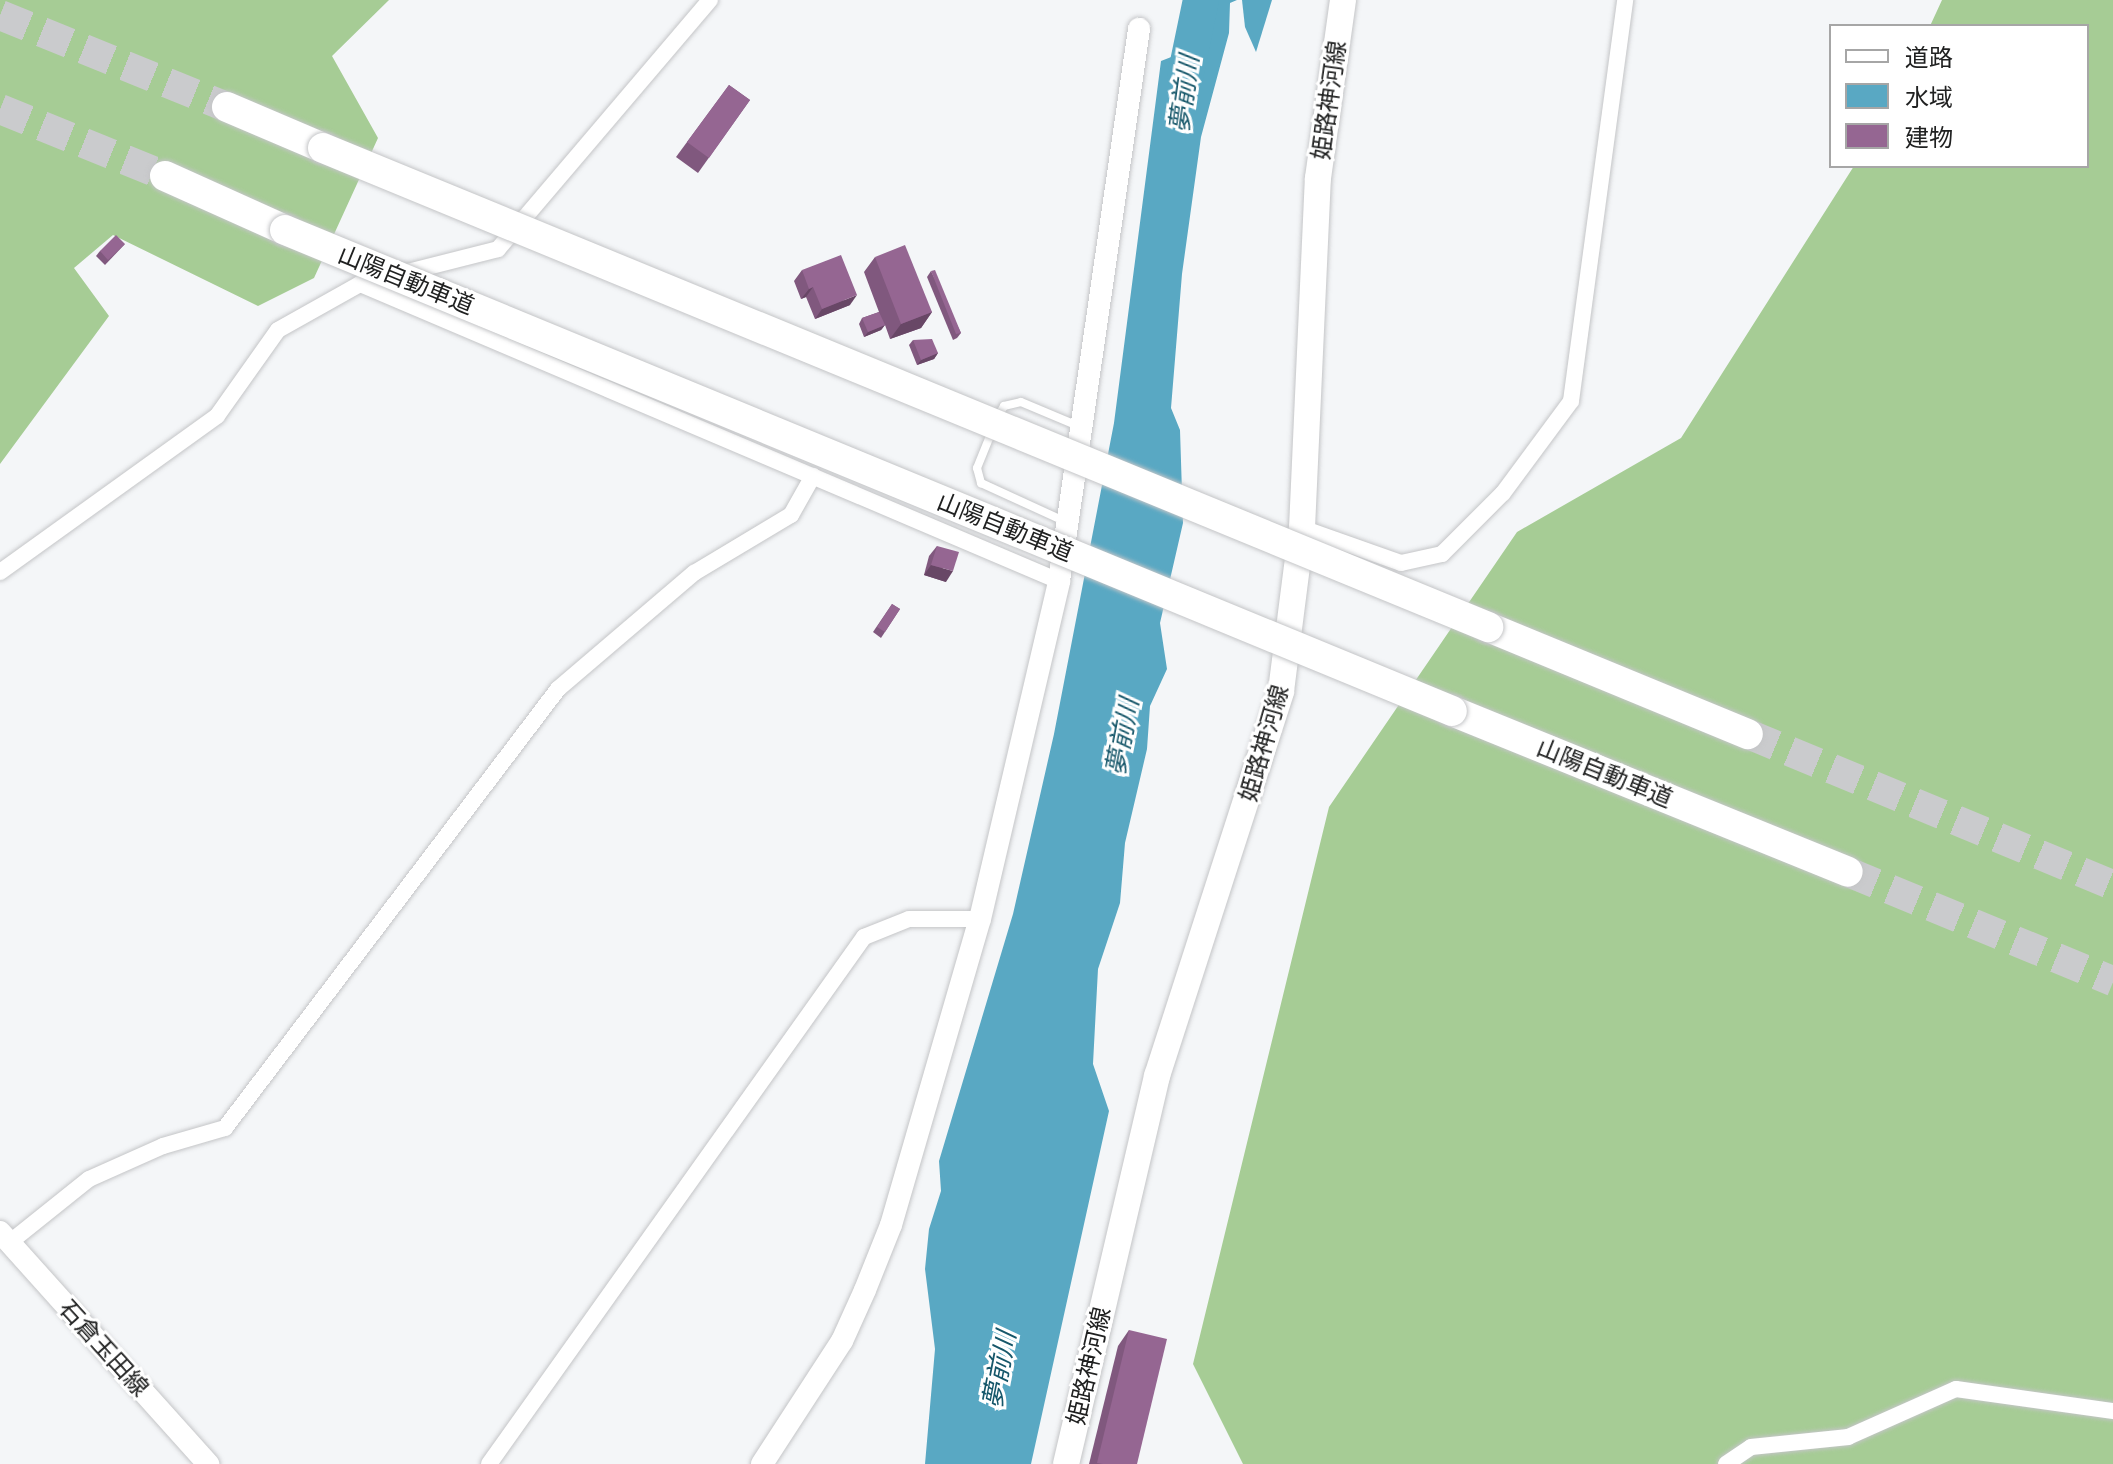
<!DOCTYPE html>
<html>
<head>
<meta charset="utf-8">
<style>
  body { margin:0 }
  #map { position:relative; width:2113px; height:1464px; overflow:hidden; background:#f4f6f8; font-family:"Source Serif 4","Noto Sans JP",serif }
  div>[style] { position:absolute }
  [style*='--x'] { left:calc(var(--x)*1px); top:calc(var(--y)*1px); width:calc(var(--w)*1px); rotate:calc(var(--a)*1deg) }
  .forest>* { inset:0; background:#a6cc95 }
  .water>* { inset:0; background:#59a8c3 }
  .river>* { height:36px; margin:-18px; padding:0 18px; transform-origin:18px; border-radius:18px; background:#59a8c3 }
  .highway-tunnel>* { height:30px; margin-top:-15px; transform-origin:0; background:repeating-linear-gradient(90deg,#cacbcd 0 30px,transparent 0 45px) }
  .roads { filter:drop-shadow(0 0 2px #c4c5c7) drop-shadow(0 0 2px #c4c5c7) }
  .lane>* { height:8px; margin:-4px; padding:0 4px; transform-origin:4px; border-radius:4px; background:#fff }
  .street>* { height:16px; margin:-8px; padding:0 8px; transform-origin:8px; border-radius:8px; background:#fff }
  .secondary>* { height:22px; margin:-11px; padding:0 11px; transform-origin:11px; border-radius:11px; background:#fff }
  .primary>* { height:26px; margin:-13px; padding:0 13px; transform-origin:13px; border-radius:13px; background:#fff }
  .highway>* { height:30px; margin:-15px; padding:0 15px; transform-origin:15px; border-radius:15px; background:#fff }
  .bridges { filter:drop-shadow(0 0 2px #c4c5c7) drop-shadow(0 0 2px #c4c5c7) }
  .highway-bridge>* { height:30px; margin:-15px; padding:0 15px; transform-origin:15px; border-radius:15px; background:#fff }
  .wall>* { inset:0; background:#80587e }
  .shaded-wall>* { inset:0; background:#684766 }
  .building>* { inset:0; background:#956692 }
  span { translate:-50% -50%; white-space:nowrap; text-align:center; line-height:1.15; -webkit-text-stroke:6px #fff; paint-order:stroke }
  .street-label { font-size:24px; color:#202121 }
  .water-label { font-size:26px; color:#16576a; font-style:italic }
  .legend { position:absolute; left:1829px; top:24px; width:260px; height:144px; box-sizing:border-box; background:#fff; border:2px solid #a6a6a6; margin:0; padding:10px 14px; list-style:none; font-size:24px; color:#202121 }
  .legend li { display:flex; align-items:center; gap:16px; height:40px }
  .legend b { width:40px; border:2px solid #a6a6a6 }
</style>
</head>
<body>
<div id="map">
  <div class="forest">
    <div style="clip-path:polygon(0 0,389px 0,332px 56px,378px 138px,314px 278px,258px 306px,113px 235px,74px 268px,109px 316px,0 464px)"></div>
    <div style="clip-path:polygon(1942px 0,2113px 0,2113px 1464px,1243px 1464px,1193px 1364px,1329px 807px,1517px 532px,1681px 438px,1854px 166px,2087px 166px,2087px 26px,1930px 26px)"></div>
  </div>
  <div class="water">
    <div style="clip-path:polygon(1203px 0,1237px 0,1230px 3px,1229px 33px,1201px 137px,1182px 274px,1171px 408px,1180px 430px,1183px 523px,1160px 623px,1167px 669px,1150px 706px,1147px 749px,1125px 843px,1120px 903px,1098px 969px,1093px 1064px,1109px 1111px,1031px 1464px,925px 1464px,935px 1349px,925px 1269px,929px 1229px,941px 1191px,939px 1161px,1013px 914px,1054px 734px,1114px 423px,1161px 61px,1184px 52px)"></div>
    <div style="clip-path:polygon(1242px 0,1272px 0,1256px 52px,1245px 27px)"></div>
  </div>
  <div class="river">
    <div style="--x:1185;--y:77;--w:79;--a:-78.3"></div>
  </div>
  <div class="highway-tunnel">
    <div style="--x:0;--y:15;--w:245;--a:22.1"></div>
    <div style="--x:0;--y:109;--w:178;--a:22.1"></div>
    <div style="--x:1748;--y:734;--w:395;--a:22.5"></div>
    <div style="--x:1848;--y:872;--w:287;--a:22.4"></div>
  </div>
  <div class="roads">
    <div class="lane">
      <div style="--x:997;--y:418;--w:14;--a:-60"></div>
      <div style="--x:1004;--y:406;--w:17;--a:-13"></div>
      <div style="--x:1021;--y:402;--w:62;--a:22.8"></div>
      <div style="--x:992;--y:431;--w:40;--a:112"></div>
      <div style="--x:977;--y:468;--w:16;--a:75"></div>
      <div style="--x:981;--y:483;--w:94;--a:24.6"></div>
    </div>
    <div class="street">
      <div style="--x:360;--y:284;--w:759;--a:23.02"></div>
      <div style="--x:1302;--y:528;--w:105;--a:19.5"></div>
      <div style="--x:1401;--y:563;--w:42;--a:-12.4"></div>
      <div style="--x:1442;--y:554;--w:86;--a:-45"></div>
      <div style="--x:1503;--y:493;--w:114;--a:-53.5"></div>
      <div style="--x:1571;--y:401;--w:405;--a:-82.3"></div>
      <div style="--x:0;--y:572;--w:267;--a:-35.7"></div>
      <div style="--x:217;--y:416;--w:105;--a:-54.7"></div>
      <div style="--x:278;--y:330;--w:94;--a:-29.3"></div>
      <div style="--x:360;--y:284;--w:142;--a:-14.2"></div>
      <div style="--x:498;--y:249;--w:327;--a:-49.6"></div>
      <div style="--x:9;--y:1243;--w:102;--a:-38.7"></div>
      <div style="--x:89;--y:1179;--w:81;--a:-24"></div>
      <div style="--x:163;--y:1146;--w:65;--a:-16.2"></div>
      <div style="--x:225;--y:1128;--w:551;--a:-52.82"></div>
      <div style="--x:558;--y:689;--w:179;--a:-40.5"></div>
      <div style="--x:694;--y:573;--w:113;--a:-30.9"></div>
      <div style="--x:791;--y:515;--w:45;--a:-60.6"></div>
      <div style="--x:489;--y:1464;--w:647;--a:-54.57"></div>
      <div style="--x:864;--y:937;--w:48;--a:-21.8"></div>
      <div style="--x:909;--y:919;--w:71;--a:0"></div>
      <div style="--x:1726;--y:1464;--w:30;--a:-34"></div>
      <div style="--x:1751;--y:1447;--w:98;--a:-5.9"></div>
      <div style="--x:1848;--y:1437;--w:118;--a:-24"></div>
      <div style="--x:1956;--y:1389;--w:159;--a:8"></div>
    </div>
    <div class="secondary">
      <div style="--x:0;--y:1232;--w:312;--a:48.1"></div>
      <div style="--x:762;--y:1464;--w:147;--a:-57"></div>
      <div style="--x:842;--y:1341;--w:56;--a:-65.7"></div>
      <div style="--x:865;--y:1290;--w:70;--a:-68.2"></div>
      <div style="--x:891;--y:1225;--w:319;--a:-73.8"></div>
      <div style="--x:980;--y:919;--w:347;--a:-76.8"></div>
      <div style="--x:1059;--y:581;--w:558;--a:-81.75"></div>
    </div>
    <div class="primary">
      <div style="--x:1066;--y:1464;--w:399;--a:-76.8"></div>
      <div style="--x:1157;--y:1076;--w:404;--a:-72.1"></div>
      <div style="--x:1281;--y:691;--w:164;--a:-82.7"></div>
      <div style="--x:1302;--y:528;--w:350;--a:-87.4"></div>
      <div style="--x:1318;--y:178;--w:180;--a:-82"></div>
    </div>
    <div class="highway">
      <div style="--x:227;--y:107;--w:104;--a:23.1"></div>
      <div style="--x:165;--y:176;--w:132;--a:24.2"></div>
      <div style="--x:1488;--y:627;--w:281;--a:22.4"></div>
      <div style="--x:1452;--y:711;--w:427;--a:22.1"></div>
    </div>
  </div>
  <div class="bridges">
    <div class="highway-bridge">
      <div style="--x:323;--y:148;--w:1260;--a:22.35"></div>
      <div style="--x:285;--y:230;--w:1262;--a:22.4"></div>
    </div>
  </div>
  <div class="wall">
    <div style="clip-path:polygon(729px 85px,750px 100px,698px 173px,676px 157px)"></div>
    <div style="clip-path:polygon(125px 244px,105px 265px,96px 256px,100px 251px)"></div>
    <div style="clip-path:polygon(875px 257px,932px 312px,921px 328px,890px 339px,885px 325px,881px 330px,864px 337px,859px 324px,862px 318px,879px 312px,864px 272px)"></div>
    <div style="clip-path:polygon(802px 270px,850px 305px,815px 319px,806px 297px,801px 299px,794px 281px)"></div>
    <div style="clip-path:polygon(931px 271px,961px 333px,957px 338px,953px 340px,927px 277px)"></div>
    <div style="clip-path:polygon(913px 340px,938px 353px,934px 359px,917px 365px,909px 345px)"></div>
    <div style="clip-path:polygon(937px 546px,946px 582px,924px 575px,929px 556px)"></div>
    <div style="clip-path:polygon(892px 604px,900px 609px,881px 638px,873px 632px)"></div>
    <div style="clip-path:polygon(1129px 1330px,1137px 1464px,1089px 1464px,1118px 1346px)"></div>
  </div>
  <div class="shaded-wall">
    <div style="clip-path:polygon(813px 287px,806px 297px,801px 299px,809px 289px)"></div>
    <div style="clip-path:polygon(857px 295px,850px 305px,815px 319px,822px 309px)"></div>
    <div style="clip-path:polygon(932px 312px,921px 328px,890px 339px,901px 324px)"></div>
    <div style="clip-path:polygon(885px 325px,881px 330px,864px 337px,868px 332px)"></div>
    <div style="clip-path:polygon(938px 353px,934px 359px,917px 365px,921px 360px)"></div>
    <div style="clip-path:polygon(931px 565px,953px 571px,946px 582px,924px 575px)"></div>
  </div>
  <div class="building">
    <div style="clip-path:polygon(729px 85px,750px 100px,709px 158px,687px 142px)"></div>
    <div style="clip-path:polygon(116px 235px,125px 244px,108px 260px,100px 251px)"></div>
    <div style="clip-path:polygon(905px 245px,932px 312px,901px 324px,875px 257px)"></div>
    <div style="clip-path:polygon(841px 255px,857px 295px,822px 309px,813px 287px,809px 289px,802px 270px)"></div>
    <div style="clip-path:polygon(935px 270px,961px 333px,956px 334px,931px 271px)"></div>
    <div style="clip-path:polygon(879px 312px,885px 325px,868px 332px,862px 318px)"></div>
    <div style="clip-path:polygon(932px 339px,938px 353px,921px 360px,913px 340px)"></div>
    <div style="clip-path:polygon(937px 546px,959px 552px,953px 571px,931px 565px)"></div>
    <div style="clip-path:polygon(892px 604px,900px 609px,885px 632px,877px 627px)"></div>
    <div style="clip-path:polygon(1129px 1330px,1167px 1339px,1137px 1464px,1103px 1464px,1097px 1463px)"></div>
  </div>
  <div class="street-label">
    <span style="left:1329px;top:100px;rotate:-82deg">姫路神河線</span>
    <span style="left:406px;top:280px;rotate:22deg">山陽自動車道</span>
    <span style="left:1005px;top:527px;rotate:22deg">山陽自動車道</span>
    <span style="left:1264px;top:743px;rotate:-74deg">姫路神河線</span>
    <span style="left:1605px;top:773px;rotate:22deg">山陽自動車道</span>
    <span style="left:104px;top:1348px;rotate:48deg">石倉玉田線</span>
    <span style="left:1089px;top:1366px;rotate:-77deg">姫路神河線</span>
  </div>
  <div class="water-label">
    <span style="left:1185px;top:94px;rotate:-82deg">夢前川</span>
    <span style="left:1123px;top:737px;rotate:-79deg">夢前川</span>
    <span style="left:1000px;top:1370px;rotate:-79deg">夢前川</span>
  </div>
  <ul class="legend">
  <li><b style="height:10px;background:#fff"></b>道路</li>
  <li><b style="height:22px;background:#59a8c3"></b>水域</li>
  <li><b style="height:22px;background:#956692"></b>建物</li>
  </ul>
</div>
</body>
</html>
